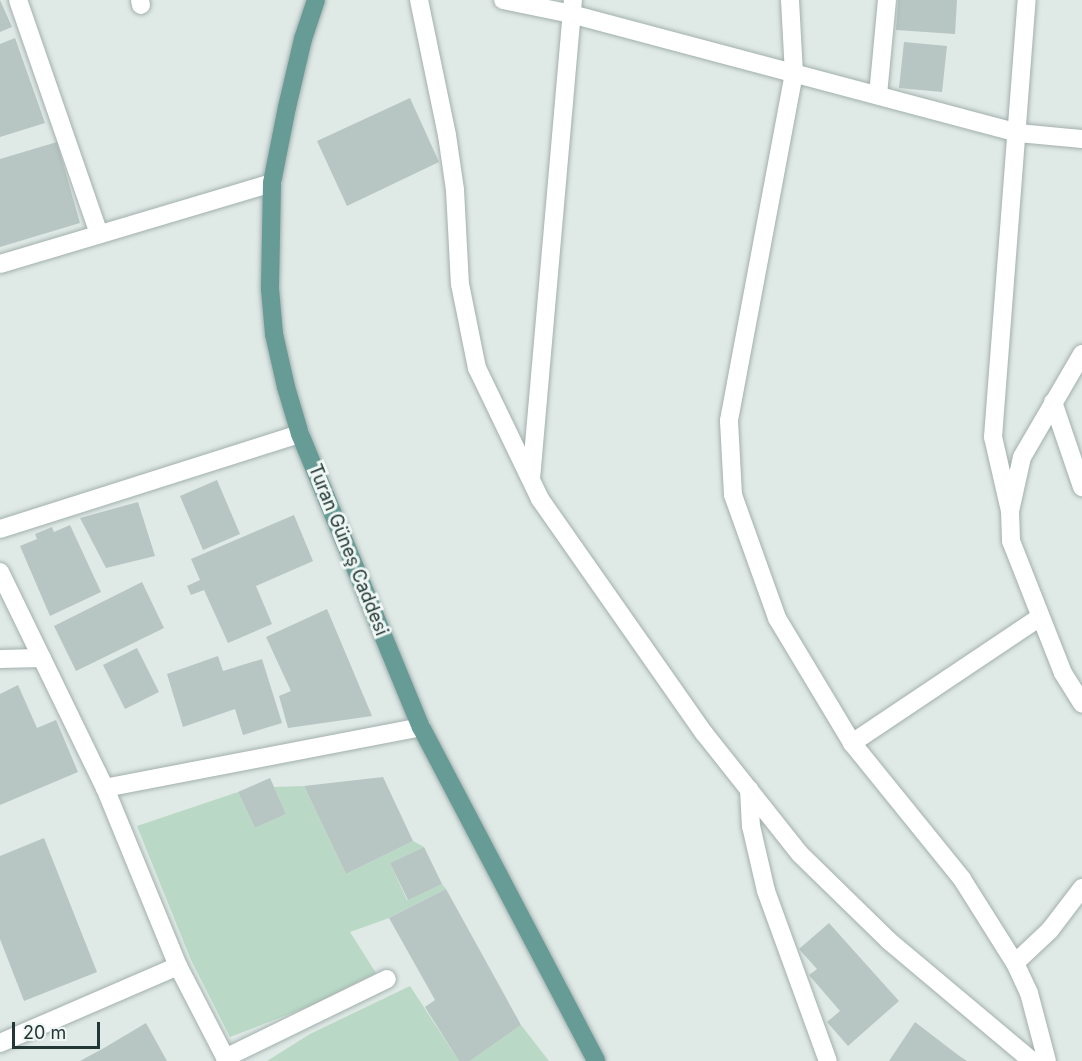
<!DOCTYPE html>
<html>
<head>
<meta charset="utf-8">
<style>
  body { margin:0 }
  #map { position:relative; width:1082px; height:1061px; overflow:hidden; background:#dfe9e6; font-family:Inter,sans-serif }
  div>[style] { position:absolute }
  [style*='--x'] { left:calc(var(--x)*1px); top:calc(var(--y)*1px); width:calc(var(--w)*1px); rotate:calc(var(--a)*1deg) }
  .green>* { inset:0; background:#b9d9c6 }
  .building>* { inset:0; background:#b7c6c2 }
  .roads { filter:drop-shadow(0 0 2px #a2b0ad) drop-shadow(0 0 2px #a2b0ad) }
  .minor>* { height:18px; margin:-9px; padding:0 9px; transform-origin:9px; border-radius:9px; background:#fff }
  .major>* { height:18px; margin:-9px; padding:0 9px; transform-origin:9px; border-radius:9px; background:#669b96 }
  span { translate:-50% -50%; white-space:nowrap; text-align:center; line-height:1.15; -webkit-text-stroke:6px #eff6f3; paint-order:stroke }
  .street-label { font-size:18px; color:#213835 }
  .scale { position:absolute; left:12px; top:1022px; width:88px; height:27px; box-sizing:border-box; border:3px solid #213835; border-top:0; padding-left:8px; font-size:18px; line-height:21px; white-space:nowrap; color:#213835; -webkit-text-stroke:4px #eff6f3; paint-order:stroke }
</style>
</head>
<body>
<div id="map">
  <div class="green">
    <div style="clip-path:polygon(304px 786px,346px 874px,413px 841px,424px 847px,390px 863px,407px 900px,442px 884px,446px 889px,389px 918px,350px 932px,376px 973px,310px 1006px,230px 1037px,191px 960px,137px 826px,238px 792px,255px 828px,286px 814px,274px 787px)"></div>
    <div style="clip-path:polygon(410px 986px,459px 1061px,267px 1061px,310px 1034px)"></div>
    <div style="clip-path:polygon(521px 1025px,549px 1061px,470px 1061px)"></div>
  </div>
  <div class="building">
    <div style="clip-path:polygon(0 0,12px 27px,0 32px)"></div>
    <div style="clip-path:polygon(898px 0,957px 0,955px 34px,896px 30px)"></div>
    <div style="clip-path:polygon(15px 38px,45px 123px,0 137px,0 44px)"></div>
    <div style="clip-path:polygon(904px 42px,947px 46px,942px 92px,899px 88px)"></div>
    <div style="clip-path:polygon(410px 98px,439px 162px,347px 206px,317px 141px)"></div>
    <div style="clip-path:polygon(57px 142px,80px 223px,0 247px,0 159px)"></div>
    <div style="clip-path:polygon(217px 480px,240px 534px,203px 550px,180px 496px)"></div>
    <div style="clip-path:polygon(138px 502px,155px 556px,106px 568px,80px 518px)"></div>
    <div style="clip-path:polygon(294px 515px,313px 561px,256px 586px,272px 624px,228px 643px,204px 590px,191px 595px,187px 586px,200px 580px,191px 559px)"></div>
    <div style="clip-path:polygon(70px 525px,101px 592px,50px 616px,20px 546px,37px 539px,35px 534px,52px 527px,54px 532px)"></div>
    <div style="clip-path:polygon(142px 582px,164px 628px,76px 671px,54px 626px)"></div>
    <div style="clip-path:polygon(327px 609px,372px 716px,288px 728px,279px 696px,291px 691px,266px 637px)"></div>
    <div style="clip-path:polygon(137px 648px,159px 692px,125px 709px,103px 665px)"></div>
    <div style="clip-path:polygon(218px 656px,223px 671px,262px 659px,282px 723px,243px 735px,235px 709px,183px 727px,167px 674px)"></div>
    <div style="clip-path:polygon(18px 685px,37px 728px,56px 720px,78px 772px,0 805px,0 694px)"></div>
    <div style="clip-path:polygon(383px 777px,413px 841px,346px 874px,304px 786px)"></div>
    <div style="clip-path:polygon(270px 778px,286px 814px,255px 828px,238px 792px)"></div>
    <div style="clip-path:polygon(44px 838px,97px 972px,24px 1001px,0 939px,0 856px)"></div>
    <div style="clip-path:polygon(424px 847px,442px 884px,408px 900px,390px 863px)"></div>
    <div style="clip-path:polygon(446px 889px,521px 1025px,470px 1061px,459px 1061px,425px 1007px,435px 1000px,389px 918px)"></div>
    <div style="clip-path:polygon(829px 923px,899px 1001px,848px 1046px,827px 1022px,840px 1011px,809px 975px,817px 969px,799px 949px)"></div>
    <div style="clip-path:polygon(915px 1022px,958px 1055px,967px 1061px,889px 1061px)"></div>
    <div style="clip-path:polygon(146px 1023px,167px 1061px,80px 1061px,104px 1048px)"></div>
  </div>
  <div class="roads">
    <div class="minor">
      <div style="--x:18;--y:0;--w:248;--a:70.9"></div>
      <div style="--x:140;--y:0;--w:5;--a:79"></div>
      <div style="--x:419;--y:0;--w:138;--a:78.3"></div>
      <div style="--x:447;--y:135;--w:56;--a:81.7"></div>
      <div style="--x:455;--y:190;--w:94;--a:87"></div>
      <div style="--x:460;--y:284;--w:86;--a:78.6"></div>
      <div style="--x:477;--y:368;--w:145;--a:64.3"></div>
      <div style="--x:540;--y:499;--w:286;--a:55"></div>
      <div style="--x:704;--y:733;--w:154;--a:51.6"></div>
      <div style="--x:800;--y:854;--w:124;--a:44.3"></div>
      <div style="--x:889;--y:941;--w:187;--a:40"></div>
      <div style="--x:503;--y:0;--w:69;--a:11.6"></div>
      <div style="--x:571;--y:14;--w:463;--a:14.9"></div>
      <div style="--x:1018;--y:133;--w:64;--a:5.4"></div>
      <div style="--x:790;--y:0;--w:73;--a:86.9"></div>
      <div style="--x:794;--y:73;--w:354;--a:100.6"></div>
      <div style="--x:729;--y:421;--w:74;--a:86.9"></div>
      <div style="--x:733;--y:495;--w:131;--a:70.3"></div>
      <div style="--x:777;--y:618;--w:146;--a:59"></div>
      <div style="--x:852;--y:743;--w:175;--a:51"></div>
      <div style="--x:962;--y:879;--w:99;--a:57.8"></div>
      <div style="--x:1015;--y:963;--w:33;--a:65"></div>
      <div style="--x:1029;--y:993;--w:70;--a:75.2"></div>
      <div style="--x:878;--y:95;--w:95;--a:-84.6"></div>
      <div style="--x:0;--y:264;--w:284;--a:-16.6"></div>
      <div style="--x:1082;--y:354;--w:119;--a:120.2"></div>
      <div style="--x:1022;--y:457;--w:55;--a:102.5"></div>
      <div style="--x:1010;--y:511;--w:30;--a:88"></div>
      <div style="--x:1011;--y:541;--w:142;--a:68.5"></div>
      <div style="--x:1063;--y:673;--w:36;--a:58"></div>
      <div style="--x:1053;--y:402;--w:90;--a:71.2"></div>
      <div style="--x:531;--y:479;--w:481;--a:-85"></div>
      <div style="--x:1010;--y:511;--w:76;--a:-102.9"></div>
      <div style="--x:993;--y:437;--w:438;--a:-85.6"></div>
      <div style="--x:0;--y:529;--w:315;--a:-17.6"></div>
      <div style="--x:0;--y:572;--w:240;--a:64.1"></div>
      <div style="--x:105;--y:788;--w:192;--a:67.7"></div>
      <div style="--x:178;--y:966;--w:107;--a:62.7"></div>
      <div style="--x:0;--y:659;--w:42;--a:-1.4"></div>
      <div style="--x:852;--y:743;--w:225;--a:-33.8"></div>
      <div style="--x:105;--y:788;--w:322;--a:-10.9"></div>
      <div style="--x:749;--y:789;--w:37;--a:87"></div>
      <div style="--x:751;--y:826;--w:67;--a:77"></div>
      <div style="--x:766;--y:891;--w:181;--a:70"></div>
      <div style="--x:1015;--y:963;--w:48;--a:-43.3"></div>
      <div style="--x:1050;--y:930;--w:53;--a:-52.7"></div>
      <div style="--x:0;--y:1043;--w:194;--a:-23.4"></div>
      <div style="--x:225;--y:1058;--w:180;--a:-26"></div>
    </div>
    <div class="major">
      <div style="--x:316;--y:0;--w:41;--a:108.4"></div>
      <div style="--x:303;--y:39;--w:70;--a:103.2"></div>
      <div style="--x:287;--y:107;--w:77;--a:101.2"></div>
      <div style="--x:272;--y:183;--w:106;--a:91.1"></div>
      <div style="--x:270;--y:289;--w:45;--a:84.9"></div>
      <div style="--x:274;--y:334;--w:54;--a:77.2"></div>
      <div style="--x:286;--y:387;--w:49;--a:73.4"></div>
      <div style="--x:300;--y:434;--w:317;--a:67.6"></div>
      <div style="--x:421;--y:727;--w:377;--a:62.3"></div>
    </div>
  </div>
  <div class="street-label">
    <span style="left:348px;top:550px;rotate:68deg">Turan Güneş Caddesi</span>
  </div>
  <div class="scale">20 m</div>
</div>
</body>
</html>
